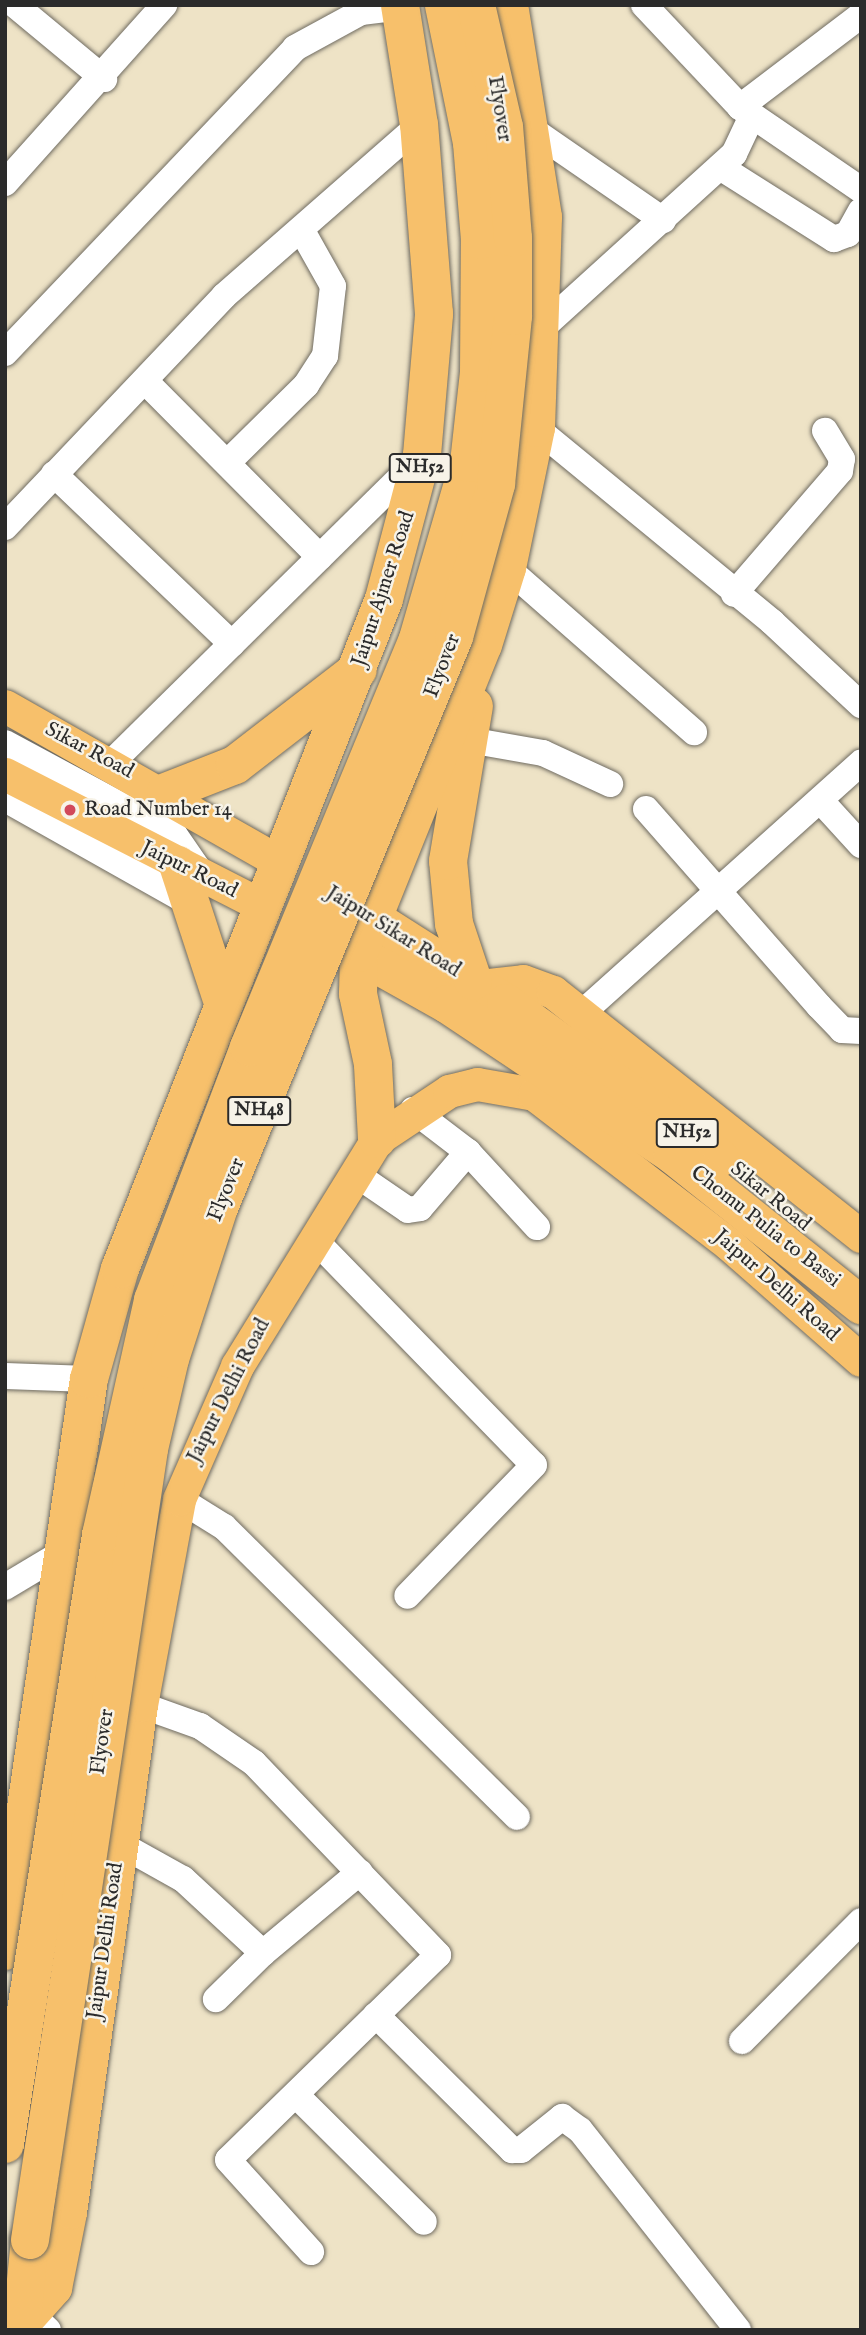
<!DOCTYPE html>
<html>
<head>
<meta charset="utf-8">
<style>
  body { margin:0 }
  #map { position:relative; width:866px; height:2335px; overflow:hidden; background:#eee3c6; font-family:"IM FELL English",serif }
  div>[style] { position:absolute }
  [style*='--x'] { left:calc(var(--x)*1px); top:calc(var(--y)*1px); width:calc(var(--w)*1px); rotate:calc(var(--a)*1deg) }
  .roads { filter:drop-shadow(0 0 2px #6f6b61) drop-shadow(0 0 2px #6f6b61) }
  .minor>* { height:26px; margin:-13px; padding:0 13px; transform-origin:13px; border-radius:13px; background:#fff }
  .major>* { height:33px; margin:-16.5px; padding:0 16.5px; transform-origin:16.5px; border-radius:16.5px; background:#f7c06b }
  .highway>* { height:38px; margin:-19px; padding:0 19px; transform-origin:19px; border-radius:19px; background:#f7c06b }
  .bridges { filter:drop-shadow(0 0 2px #6f6b61) drop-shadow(0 0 2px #6f6b61) }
  .highway-bridge>* { height:38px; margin:-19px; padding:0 19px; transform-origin:19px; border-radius:19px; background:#f7c06b }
  .dots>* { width:19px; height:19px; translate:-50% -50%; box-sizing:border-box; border:4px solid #f7f3e8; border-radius:50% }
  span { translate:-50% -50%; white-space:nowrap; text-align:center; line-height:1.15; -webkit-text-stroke:5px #f7f3e8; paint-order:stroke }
  .shield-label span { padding:2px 5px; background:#f7f3e8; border:2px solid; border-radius:5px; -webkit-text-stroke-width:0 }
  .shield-label { font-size:19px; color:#2b2b2b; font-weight:700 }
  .street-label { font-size:21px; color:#2b2b2b }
  .poi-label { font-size:21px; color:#2b2b2b }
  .left { translate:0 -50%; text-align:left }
  .frame { position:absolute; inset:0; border:7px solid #2b2b2b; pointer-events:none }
</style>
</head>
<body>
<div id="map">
  <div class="roads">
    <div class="minor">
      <div style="--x:15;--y:5;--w:116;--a:39.7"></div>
      <div style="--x:644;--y:5;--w:140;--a:46.7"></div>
      <div style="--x:740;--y:107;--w:147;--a:34.4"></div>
      <div style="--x:740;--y:107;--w:152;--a:-37.2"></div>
      <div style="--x:534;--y:131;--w:157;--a:34.6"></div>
      <div style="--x:720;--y:167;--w:135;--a:32.3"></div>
      <div style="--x:834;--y:239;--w:15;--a:-20"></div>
      <div style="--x:848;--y:234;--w:26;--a:-61"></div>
      <div style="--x:5;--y:183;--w:239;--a:-48.2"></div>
      <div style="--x:543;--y:327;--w:258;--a:-42.2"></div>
      <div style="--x:734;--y:154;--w:42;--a:-64.7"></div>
      <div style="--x:5;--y:353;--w:421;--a:-46.4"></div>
      <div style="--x:295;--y:48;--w:75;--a:-28.6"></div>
      <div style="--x:361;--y:12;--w:39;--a:-7"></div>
      <div style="--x:145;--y:381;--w:248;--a:45.2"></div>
      <div style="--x:536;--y:428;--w:306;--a:39.4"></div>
      <div style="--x:772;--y:622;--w:122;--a:43"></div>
      <div style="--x:228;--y:462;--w:110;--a:-44.6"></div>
      <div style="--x:306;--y:385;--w:35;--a:-57"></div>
      <div style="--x:325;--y:356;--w:70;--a:-83.5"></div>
      <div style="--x:333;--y:286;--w:65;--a:-119.3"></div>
      <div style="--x:54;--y:474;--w:246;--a:43.7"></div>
      <div style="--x:5;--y:527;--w:318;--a:-46.5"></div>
      <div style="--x:224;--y:296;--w:259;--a:-41.2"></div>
      <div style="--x:507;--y:568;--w:249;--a:41.3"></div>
      <div style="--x:734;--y:594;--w:162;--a:-49.2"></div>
      <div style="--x:840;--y:471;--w:12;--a:-81"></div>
      <div style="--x:842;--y:459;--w:33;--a:-121"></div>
      <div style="--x:469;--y:740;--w:75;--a:10"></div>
      <div style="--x:543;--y:753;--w:74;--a:24.8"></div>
      <div style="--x:5;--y:743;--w:192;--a:28.3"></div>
      <div style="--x:174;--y:834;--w:51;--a:55.4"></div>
      <div style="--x:112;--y:762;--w:431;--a:-44.6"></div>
      <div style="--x:5;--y:799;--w:218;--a:29.4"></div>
      <div style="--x:820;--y:800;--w:61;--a:47.7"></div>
      <div style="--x:646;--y:809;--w:262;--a:48.7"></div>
      <div style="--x:819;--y:1006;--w:33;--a:46"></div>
      <div style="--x:842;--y:1030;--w:19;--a:3"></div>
      <div style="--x:582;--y:1013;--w:375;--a:-41.9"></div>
      <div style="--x:413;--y:1110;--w:69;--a:37.4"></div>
      <div style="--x:468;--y:1152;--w:102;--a:47.4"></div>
      <div style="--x:354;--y:1173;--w:65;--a:34.4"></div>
      <div style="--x:408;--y:1210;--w:12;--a:-9"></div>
      <div style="--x:420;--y:1208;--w:74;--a:-49.4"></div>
      <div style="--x:314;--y:1239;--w:315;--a:45.8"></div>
      <div style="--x:534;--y:1465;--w:182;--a:134.1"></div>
      <div style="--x:5;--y:1376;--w:84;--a:2"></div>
      <div style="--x:179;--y:1499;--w:53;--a:31.9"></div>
      <div style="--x:224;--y:1527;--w:412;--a:44.7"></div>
      <div style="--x:5;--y:1587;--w:64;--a:-31"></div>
      <div style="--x:141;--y:1705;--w:63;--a:19.6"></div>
      <div style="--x:200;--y:1726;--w:65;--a:34.4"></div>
      <div style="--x:254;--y:1763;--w:266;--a:46.2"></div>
      <div style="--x:438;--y:1955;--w:293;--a:135.7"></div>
      <div style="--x:228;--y:2160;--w:124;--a:47.9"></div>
      <div style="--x:120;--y:1844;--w:72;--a:29.1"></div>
      <div style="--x:183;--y:1879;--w:109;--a:42.8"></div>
      <div style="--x:263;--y:1953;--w:66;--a:135.6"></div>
      <div style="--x:263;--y:1953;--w:126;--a:-39.9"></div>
      <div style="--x:376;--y:2015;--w:192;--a:44.8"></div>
      <div style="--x:512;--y:2150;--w:9;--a:0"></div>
      <div style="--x:521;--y:2150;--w:53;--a:-38.8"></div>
      <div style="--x:562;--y:2117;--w:22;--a:36"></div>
      <div style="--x:580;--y:2130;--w:255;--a:51.7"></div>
      <div style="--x:742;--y:2041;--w:169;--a:-45.2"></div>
      <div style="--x:296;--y:2095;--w:180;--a:44.8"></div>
      <div style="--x:34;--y:2317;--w:19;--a:43"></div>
    </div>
    <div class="major">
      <div style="--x:5;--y:706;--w:316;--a:29.6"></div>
      <div style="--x:5;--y:774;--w:290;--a:27.1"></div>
      <div style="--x:480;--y:986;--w:43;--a:-6.6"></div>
      <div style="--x:523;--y:981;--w:32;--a:20"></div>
      <div style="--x:553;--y:992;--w:393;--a:38.4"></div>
      <div style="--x:22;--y:2325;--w:50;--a:-48.3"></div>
      <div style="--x:55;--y:2288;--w:77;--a:-78.8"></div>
      <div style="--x:70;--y:2212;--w:512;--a:-82.03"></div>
      <div style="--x:141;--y:1705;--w:209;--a:-79.5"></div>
      <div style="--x:179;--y:1499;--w:145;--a:-66.4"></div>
      <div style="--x:237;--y:1366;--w:267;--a:-58.3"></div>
      <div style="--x:377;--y:1139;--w:87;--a:-33.7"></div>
      <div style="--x:449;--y:1091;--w:29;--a:-14"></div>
      <div style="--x:477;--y:1084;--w:58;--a:10"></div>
      <div style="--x:534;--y:1094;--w:247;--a:37.6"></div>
      <div style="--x:730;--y:1245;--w:174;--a:41.3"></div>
    </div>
    <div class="highway">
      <div style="--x:166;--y:792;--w:74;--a:-21.4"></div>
      <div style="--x:235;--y:765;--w:155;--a:-37.7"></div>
      <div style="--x:178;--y:865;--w:142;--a:71.9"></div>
      <div style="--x:352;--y:905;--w:183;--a:32.5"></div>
      <div style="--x:506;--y:1003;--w:264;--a:35.9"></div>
      <div style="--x:340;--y:944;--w:123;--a:29.3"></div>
      <div style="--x:447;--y:1004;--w:272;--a:33.7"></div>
      <div style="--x:673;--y:1155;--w:241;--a:38.6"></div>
      <div style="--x:473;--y:981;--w:60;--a:-108.4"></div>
      <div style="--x:454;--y:924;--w:63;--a:-95.4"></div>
      <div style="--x:448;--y:861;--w:157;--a:-80.5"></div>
      <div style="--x:377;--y:1139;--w:75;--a:-93.1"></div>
      <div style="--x:373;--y:1064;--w:72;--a:-102.1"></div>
      <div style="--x:358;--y:994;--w:41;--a:-88.6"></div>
      <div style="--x:359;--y:953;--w:332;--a:-68.1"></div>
      <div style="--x:483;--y:645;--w:81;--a:-72.7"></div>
      <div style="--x:507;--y:568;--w:143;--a:-78.3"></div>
      <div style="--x:536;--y:428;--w:211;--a:-88.1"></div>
      <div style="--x:543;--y:217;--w:215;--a:-99.1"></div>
      <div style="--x:5;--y:1951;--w:578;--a:-81.65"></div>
      <div style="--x:89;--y:1379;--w:114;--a:-74.3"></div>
      <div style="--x:120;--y:1269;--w:720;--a:-68.49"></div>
      <div style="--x:384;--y:599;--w:149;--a:-75.2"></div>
      <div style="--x:422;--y:455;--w:142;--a:-85.1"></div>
      <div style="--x:434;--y:314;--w:190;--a:-94.5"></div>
      <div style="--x:419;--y:125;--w:121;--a:-99"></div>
      <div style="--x:21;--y:2330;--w:90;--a:-84.3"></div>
    </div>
  </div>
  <div class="bridges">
    <div class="highway-bridge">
      <div style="--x:5;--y:2144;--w:617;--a:-81.04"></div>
      <div style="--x:101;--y:1535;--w:241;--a:-77.5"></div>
      <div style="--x:153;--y:1300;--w:271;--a:-69.2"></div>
      <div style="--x:249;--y:1047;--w:438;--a:-67.5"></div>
      <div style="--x:417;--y:642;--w:186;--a:-73.8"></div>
      <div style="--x:469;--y:463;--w:91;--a:-83.7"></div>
      <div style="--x:479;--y:373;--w:133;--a:-89.6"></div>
      <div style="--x:480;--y:240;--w:97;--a:-94.7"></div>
      <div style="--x:472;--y:143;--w:141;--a:-101.5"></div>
      <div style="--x:30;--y:2240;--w:800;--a:-81.44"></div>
      <div style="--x:149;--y:1449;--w:92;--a:-76.9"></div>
      <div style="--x:170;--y:1359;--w:157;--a:-72.1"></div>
      <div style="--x:218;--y:1210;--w:620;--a:-67.61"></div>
      <div style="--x:454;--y:637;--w:159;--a:-74.6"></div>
      <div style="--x:496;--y:484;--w:169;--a:-84.2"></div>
      <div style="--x:513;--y:316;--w:78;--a:-90"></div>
      <div style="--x:513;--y:238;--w:111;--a:-94.6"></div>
      <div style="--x:504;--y:127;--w:125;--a:-102.9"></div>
    </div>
  </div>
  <div class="dots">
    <div style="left:70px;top:810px;background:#d1495b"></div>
  </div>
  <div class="shield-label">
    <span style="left:420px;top:468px">NH52</span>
    <span style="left:259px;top:1111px">NH48</span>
    <span style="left:687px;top:1133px">NH52</span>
  </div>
  <div class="street-label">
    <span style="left:499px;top:109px;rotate:81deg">Flyover</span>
    <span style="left:384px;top:589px;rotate:-72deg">Jaipur Ajmer Road</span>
    <span style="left:443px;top:666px;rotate:-69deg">Flyover</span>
    <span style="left:89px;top:751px;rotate:28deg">Sikar Road</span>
    <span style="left:189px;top:870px;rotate:26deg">Jaipur Road</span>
    <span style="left:393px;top:932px;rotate:32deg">Jaipur Sikar Road</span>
    <span style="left:227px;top:1190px;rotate:-68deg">Flyover</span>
    <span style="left:770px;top:1197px;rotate:39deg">Sikar Road</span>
    <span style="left:765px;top:1227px;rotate:38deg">Chomu Pulia to Bassi</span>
    <span style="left:776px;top:1286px;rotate:41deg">Jaipur Delhi Road</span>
    <span style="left:229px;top:1391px;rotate:-63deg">Jaipur Delhi Road</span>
    <span style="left:103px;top:1742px;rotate:-82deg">Flyover</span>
    <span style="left:106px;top:1941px;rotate:-82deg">Jaipur Delhi Road</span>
  </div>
  <div class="poi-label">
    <span class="left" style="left:84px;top:810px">Road Number 14</span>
  </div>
  <div class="frame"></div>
</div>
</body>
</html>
